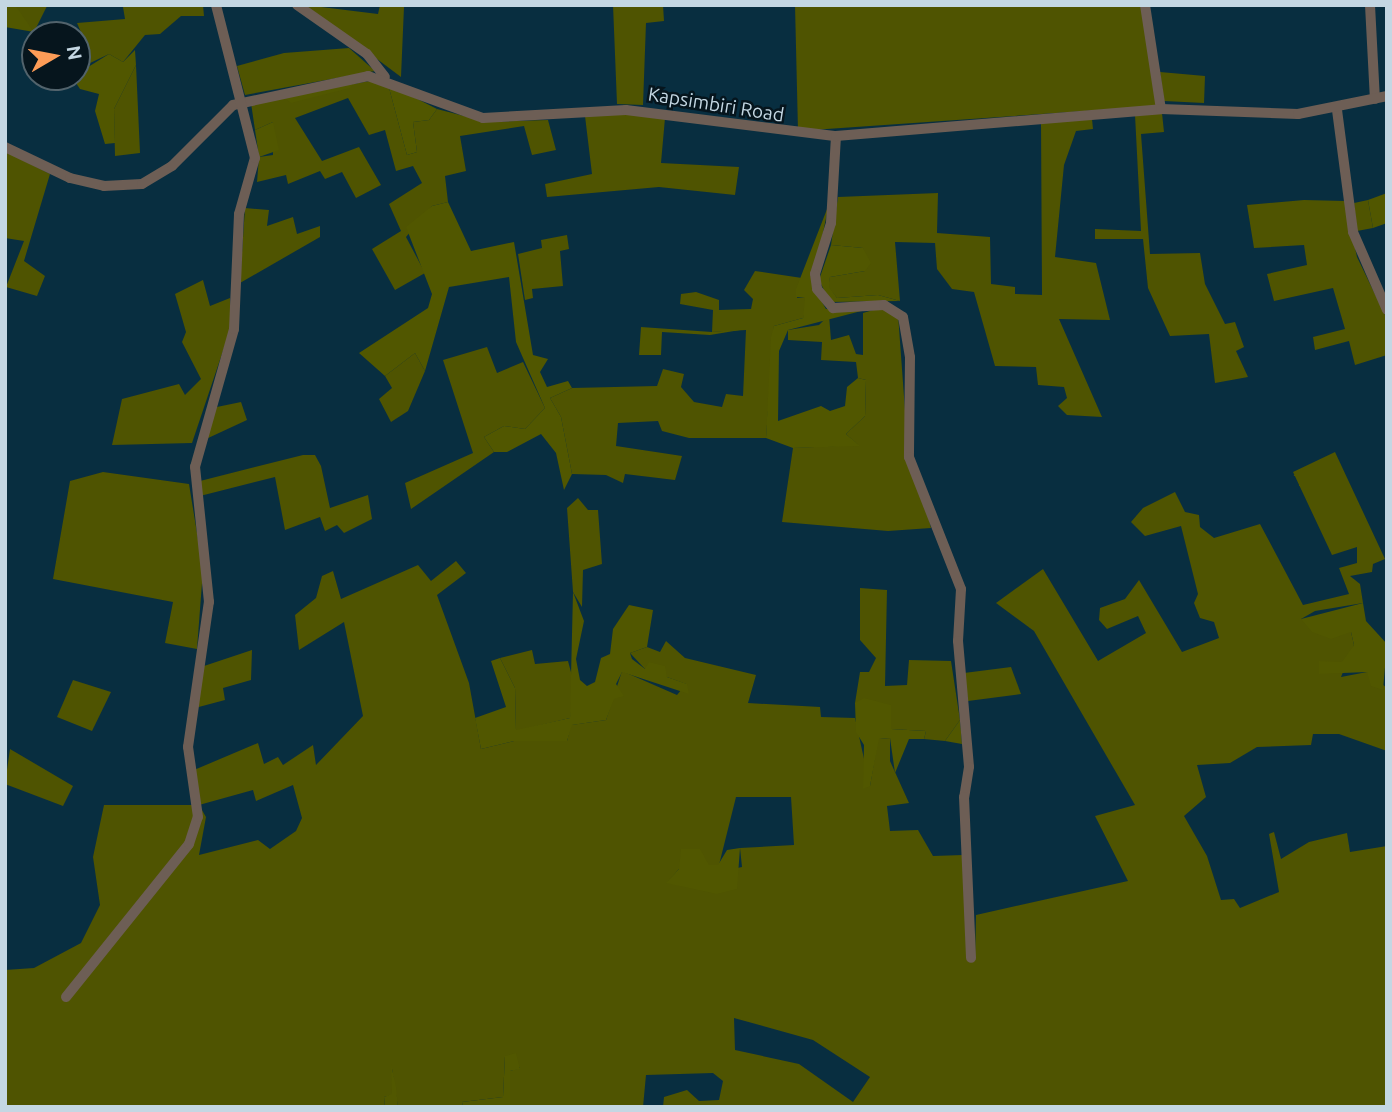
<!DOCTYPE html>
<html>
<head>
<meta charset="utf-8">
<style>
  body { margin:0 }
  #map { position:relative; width:1392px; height:1112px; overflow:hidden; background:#082e40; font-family:Ubuntu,sans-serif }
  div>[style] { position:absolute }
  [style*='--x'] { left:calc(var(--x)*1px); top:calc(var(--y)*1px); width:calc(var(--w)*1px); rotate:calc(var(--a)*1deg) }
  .green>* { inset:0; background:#4f5401 }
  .forest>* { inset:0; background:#515700 }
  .minor>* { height:10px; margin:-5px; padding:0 5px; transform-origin:5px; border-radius:5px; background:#6d5e55 }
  span { translate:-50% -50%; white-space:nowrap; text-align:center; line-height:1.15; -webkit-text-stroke:5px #06151d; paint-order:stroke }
  .street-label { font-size:19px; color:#c4d7e3 }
  .frame { position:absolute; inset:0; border:7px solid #c4d7e3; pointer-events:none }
  .north { position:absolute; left:21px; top:21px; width:70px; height:70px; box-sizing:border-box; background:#06151d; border:2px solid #52636c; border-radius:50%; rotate:80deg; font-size:19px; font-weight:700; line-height:28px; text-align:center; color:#c4d7e3 }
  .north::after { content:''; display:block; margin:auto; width:24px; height:32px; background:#fd9c57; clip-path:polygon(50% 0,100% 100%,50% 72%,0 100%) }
</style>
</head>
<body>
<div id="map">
  <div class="green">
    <div style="clip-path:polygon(15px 5px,47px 6px,34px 32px,14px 9px)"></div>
    <div style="clip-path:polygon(129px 5px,203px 5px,204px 16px,181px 16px,160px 34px,145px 35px,123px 62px,109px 54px,88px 64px,83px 56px,89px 51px,77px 23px,125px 19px,123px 7px)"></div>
    <div style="clip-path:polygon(305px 5px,378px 14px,380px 5px,404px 7px,401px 77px)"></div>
    <div style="clip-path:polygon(613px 5px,663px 5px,664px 21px,646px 23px,643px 105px,617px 104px)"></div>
    <div style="clip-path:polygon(795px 5px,1142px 5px,1157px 106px,798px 131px)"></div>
    <div style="clip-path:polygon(349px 48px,375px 71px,245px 95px,237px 66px,284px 53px)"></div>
    <div style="clip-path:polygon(136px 65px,140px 153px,115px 156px,114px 109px)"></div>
    <div style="clip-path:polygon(1160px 72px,1205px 76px,1204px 103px,1164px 101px)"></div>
    <div style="clip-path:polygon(375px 80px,388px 84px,407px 155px,417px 152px,413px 122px,429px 120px,437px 109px,487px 122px,548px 120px,556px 150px,532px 155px,524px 126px,460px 136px,466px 171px,445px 176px,448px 202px,432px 206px,406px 237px,425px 273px,395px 290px,372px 249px,401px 231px,389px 204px,422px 183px,413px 166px,396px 171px,385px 130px,369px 135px,348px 98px,295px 118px,322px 161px,359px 147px,381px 185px,356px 198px,342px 172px,325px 179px,320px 171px,288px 184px,286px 175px,257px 182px,259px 157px,273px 155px,273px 122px,255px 130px,251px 103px)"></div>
    <div style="clip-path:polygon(1162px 113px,1164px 132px,1141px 134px,1150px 254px,1200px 253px,1205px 284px,1225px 324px,1235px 322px,1244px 347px,1236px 351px,1248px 377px,1215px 383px,1209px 334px,1170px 336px,1148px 288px,1143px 239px,1095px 239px,1095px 229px,1141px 231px,1135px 115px)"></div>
    <div style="clip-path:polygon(622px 114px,665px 118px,661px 163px,739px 167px,735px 195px,659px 187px,547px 197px,545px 184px,592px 174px,585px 116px)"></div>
    <div style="clip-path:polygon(1092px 119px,1093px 129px,1076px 131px,1064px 165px,1055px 257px,1096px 263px,1110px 320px,1059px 319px,1102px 417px,1067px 415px,1058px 406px,1067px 398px,1064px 387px,1038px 385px,1036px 367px,995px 366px,974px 292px,952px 289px,937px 269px,935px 243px,895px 242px,900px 301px,878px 295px,837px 298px,828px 287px,830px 277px,865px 271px,863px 248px,831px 245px,838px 197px,938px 193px,937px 233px,990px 237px,991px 284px,1015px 287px,1015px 294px,1042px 295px,1041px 122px)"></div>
    <div style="clip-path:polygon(5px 151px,50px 174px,24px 261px,45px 276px,37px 296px,6px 287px,24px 241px,5px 238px)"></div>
    <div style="clip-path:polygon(1304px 200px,1345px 201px,1357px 257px,1387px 319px,1387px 355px,1355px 365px,1349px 341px,1315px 350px,1313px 337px,1345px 329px,1333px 288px,1274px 301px,1267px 274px,1307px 265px,1304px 245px,1254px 248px,1247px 205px)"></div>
    <div style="clip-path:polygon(1368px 200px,1373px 228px,1357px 231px,1354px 203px)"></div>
    <div style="clip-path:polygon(245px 208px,269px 210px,267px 226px,293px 217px,297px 234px,320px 226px,320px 237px,240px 283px)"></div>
    <div style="clip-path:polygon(567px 235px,569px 249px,560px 251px,563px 286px,532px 289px,533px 298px,525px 300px,518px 254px,542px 248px,541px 240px)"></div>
    <div style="clip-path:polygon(755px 271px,802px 278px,797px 298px,805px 298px,807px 306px,803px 318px,774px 326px,766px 438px,689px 438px,662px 431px,658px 421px,618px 423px,616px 446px,682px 456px,675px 480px,625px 474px,623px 483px,606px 475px,572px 474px,561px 417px,550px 398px,572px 388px,657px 386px,663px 369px,684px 374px,681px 387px,694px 402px,722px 407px,726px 394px,743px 396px,746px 330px,712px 332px,713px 310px,680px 304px,681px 294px,696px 292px,719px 300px,719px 310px,751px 309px,753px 299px,744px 290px)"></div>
    <div style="clip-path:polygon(203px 280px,210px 306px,230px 298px,231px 327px,192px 443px,112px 445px,122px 399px,179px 384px,185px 395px,201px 379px,182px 342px,186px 332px,175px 294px)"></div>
    <div style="clip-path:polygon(880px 308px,898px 314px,906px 424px,931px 528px,888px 531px,782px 522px,793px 448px,858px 445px,846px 434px,865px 416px,866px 380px,858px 378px,856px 362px,821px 360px,822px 342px,788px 340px,788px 330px,819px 325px,829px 315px,831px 340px,849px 335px,856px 354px,863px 355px,863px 313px)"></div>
    <div style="clip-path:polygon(487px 347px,497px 373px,523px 362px,545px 408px,525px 429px,504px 426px,484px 437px,494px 452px,411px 509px,405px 483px,473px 453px,443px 360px)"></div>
    <div style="clip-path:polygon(415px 353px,425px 371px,408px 411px,391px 422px,379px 399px,392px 388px,385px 376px)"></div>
    <div style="clip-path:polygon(241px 402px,247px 420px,206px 439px,212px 408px)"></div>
    <div style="clip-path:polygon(evenodd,1335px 452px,1385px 559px,1373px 564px,1372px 572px,1350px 576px,1360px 584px,1363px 603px,1315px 611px,1301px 619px,1351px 632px,1354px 645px,1341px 677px,1367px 672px,1387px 688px,1387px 751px,1339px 734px,1313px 734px,1311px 745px,1257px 747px,1230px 763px,1197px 765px,1206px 797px,1184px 816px,1207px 856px,1221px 900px,1234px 899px,1240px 908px,1279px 892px,1269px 834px,1274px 832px,1281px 859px,1309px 842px,1347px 833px,1350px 852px,1387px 846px,1387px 1107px,663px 1107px,664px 1097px,687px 1090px,699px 1101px,719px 1100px,723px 1081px,713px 1073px,646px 1075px,643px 1107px,510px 1107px,510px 1071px,520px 1068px,505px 1056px,503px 1097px,462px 1102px,463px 1107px,398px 1107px,392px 1069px,392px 1095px,384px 1097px,385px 1107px,5px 1107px,5px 970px,34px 968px,81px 943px,100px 905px,93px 857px,104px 805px,199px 805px,194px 770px,258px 743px,264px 764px,278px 757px,283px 765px,313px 745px,316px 765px,363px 716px,344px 622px,299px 650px,295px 615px,316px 598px,322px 576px,333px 571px,341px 599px,418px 565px,431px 581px,456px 561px,466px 573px,437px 595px,469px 683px,481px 749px,514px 741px,567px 741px,571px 725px,606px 720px,622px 671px,677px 695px,686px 684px,645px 669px,630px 653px,647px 647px,660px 652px,666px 641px,685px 658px,756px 675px,748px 703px,820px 707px,821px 717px,855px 718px,870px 786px,878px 739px,890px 738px,890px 761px,909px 803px,887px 806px,890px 831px,918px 830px,933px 856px,963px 855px,975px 960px,976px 915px,1128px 881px,1095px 816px,1135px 805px,1034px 631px,996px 603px,1043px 569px,1098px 661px,1146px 633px,1138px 616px,1107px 629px,1099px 620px,1100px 608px,1125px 599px,1139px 580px,1182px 652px,1219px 638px,1214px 622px,1200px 618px,1194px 603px,1198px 594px,1181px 526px,1145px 536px,1131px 522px,1143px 508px,1175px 492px,1185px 512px,1199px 515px,1200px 527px,1214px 538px,1260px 524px,1303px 605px,1349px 594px,1339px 568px,1357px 563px,1357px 547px,1332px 555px,1293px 472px,1335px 452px,293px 785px,302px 818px,296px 831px,270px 849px,258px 840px,199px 855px,206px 817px,199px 805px,253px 790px,256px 801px,293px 785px,1335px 452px,736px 797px,791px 797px,794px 845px,740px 848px,742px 867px,667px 883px,679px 869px,719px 865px,736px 797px,1335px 452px,734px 1018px,813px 1040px,870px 1077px,853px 1102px,799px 1064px,735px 1050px,734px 1018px)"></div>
    <div style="clip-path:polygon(303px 455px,315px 455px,321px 466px,330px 508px,368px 495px,372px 519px,344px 533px,337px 525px,325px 531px,320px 517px,285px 530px,275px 477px,200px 496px,200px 481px)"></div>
    <div style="clip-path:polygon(103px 472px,189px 484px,203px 570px,197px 649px,165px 643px,173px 602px,53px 579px,70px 481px)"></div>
    <div style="clip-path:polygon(578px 498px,588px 510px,598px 510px,602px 564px,583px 570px,582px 607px,573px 592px,567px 508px)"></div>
    <div style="clip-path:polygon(860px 588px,887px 590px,885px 686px,907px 685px,909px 660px,951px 661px,960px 720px,945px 741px,924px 739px,926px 731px,890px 729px,855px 703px,860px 672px,869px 672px,876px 658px,860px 640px)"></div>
    <div style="clip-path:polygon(252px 650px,251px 680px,223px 688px,225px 700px,195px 708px,204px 666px)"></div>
    <div style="clip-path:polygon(532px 650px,535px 664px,568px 661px,575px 687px,570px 718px,516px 731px,515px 688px,500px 658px)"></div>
    <div style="clip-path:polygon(1011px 667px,1021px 694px,968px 701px,964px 673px)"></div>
    <div style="clip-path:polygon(73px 680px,111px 692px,92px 731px,57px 717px)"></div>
    <div style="clip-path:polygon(10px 749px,73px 786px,63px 806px,5px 784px)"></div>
  </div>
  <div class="forest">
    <div style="clip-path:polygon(5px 5px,15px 5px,34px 32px,5px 27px)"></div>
    <div style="clip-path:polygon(135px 50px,136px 65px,114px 109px,115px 143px,105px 144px,95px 111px,99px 94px,80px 89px,72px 77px,109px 54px,123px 62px)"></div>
    <div style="clip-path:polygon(355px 81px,350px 88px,291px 103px,284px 97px)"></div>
    <div style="clip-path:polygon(388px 84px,437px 109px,429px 120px,413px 122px,417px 152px,407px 155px)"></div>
    <div style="clip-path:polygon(273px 122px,279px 150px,259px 157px,255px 130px)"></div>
    <div style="clip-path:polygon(1387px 193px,1387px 223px,1373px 228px,1368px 200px)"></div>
    <div style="clip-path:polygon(448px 202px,471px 251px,514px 242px,533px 355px,548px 359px,540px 372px,547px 387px,568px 381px,572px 388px,550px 398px,561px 417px,572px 474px,564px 490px,556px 453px,541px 434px,507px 452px,494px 452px,484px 437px,504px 426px,525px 429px,545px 408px,516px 342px,509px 277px,449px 287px,425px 371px,415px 353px,385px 376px,359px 353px,428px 308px,432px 294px,406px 227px,432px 206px)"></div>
    <div style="clip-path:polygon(829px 204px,812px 285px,826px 309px,869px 309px,788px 330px,779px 351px,778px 421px,821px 406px,830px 411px,845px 406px,847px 387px,858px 378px,866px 380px,865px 416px,846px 434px,860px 446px,793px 448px,766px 438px,771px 337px,774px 326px,803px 318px,805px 298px,796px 297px,796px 289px)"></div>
    <div style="clip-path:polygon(831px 245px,863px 248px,871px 263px,865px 271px,830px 277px,829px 287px,837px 298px,878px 295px,900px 301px,830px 302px,819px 280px)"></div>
    <div style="clip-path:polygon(641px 327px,712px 332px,746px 329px,710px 335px,662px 332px,661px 355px,639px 355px)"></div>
    <div style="clip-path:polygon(573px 592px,584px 621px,576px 659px,580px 680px,587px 686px,595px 682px,601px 658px,610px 654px,613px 629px,629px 605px,653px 610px,647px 647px,630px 653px,632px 659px,645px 669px,649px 662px,665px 666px,667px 677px,687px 684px,689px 694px,622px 672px,616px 684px,624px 696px,614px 699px,606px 720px,572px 725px,567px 741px,514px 741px,481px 749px,475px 718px,506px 707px,491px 661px,500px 658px,515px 688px,516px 730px,570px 718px)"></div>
    <div style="clip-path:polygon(1363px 603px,1366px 621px,1387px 644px,1383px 690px,1371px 686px,1367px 672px,1319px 674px,1319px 661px,1342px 662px,1354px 645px,1351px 632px,1331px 639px,1312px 632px,1301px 619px)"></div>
    <div style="clip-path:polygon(864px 698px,891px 705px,891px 729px,926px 731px,924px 739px,909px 739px,895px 773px,890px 738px,879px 739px,870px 786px,863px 789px,864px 745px,856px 732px,855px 703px)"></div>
    <div style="clip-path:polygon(960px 720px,962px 744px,945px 741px)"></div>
    <div style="clip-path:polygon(740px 848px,737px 889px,717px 894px,666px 883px,679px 869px,681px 849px,700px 849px,709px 865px,718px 865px,727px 850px)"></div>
    <div style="clip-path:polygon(516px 1053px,520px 1069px,510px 1071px,510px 1107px,463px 1107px,462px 1102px,503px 1097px,505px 1056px)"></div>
    <div style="clip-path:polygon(391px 1064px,396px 1087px,398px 1107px,385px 1107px,384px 1097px,392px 1094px)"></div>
  </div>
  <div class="minor">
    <div style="--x:297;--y:5;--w:85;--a:35"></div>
    <div style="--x:367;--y:54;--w:29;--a:52"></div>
    <div style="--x:1145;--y:5;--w:105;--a:81.3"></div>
    <div style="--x:1370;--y:5;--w:94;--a:87"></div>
    <div style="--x:1337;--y:110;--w:123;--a:82.5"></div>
    <div style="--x:1353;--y:232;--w:85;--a:66.4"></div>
    <div style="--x:836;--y:136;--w:87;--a:93.3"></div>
    <div style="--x:831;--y:223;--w:53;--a:107.4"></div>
    <div style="--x:815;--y:274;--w:15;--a:82"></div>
    <div style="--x:817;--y:289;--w:25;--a:50"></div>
    <div style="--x:833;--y:308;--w:51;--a:-3.4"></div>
    <div style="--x:884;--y:305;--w:22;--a:32"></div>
    <div style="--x:903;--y:317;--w:41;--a:80.1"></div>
    <div style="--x:910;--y:357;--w:100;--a:90.6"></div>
    <div style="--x:909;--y:457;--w:142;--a:68.5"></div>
    <div style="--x:961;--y:589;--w:52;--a:93.3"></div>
    <div style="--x:958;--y:641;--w:126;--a:85"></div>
    <div style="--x:969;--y:767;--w:30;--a:99"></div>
    <div style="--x:964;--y:797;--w:161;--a:87.5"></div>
    <div style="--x:5;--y:147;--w:72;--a:25.5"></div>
    <div style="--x:70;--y:178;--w:35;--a:13"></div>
    <div style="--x:104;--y:186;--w:38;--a:-3"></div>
    <div style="--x:142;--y:184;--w:35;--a:-31"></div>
    <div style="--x:172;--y:166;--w:86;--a:-45"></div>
    <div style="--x:233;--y:105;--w:138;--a:-12.1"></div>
    <div style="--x:368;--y:76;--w:122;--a:20.1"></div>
    <div style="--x:483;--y:118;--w:143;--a:-3.2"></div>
    <div style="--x:626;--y:110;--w:212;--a:7.1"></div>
    <div style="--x:836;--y:136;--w:326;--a:-4.7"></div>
    <div style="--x:1161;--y:109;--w:137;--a:2.1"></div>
    <div style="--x:1298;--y:114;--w:91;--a:-11.4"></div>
    <div style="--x:66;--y:997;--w:196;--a:-51.2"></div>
    <div style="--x:189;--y:844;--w:28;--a:-72"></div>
    <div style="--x:198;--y:817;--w:71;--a:-98.1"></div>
    <div style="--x:188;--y:747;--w:147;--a:-81.8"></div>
    <div style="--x:209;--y:602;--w:136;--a:-95.9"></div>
    <div style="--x:195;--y:467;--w:143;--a:-74.2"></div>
    <div style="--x:234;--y:329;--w:115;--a:-87.5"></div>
    <div style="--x:239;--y:214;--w:58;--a:-74.1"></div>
    <div style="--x:255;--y:158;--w:158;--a:-104.3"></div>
  </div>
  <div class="street-label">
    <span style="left:716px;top:105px;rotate:9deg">Kapsimbiri Road</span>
  </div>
  <div class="frame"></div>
  <div class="north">N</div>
</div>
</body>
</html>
